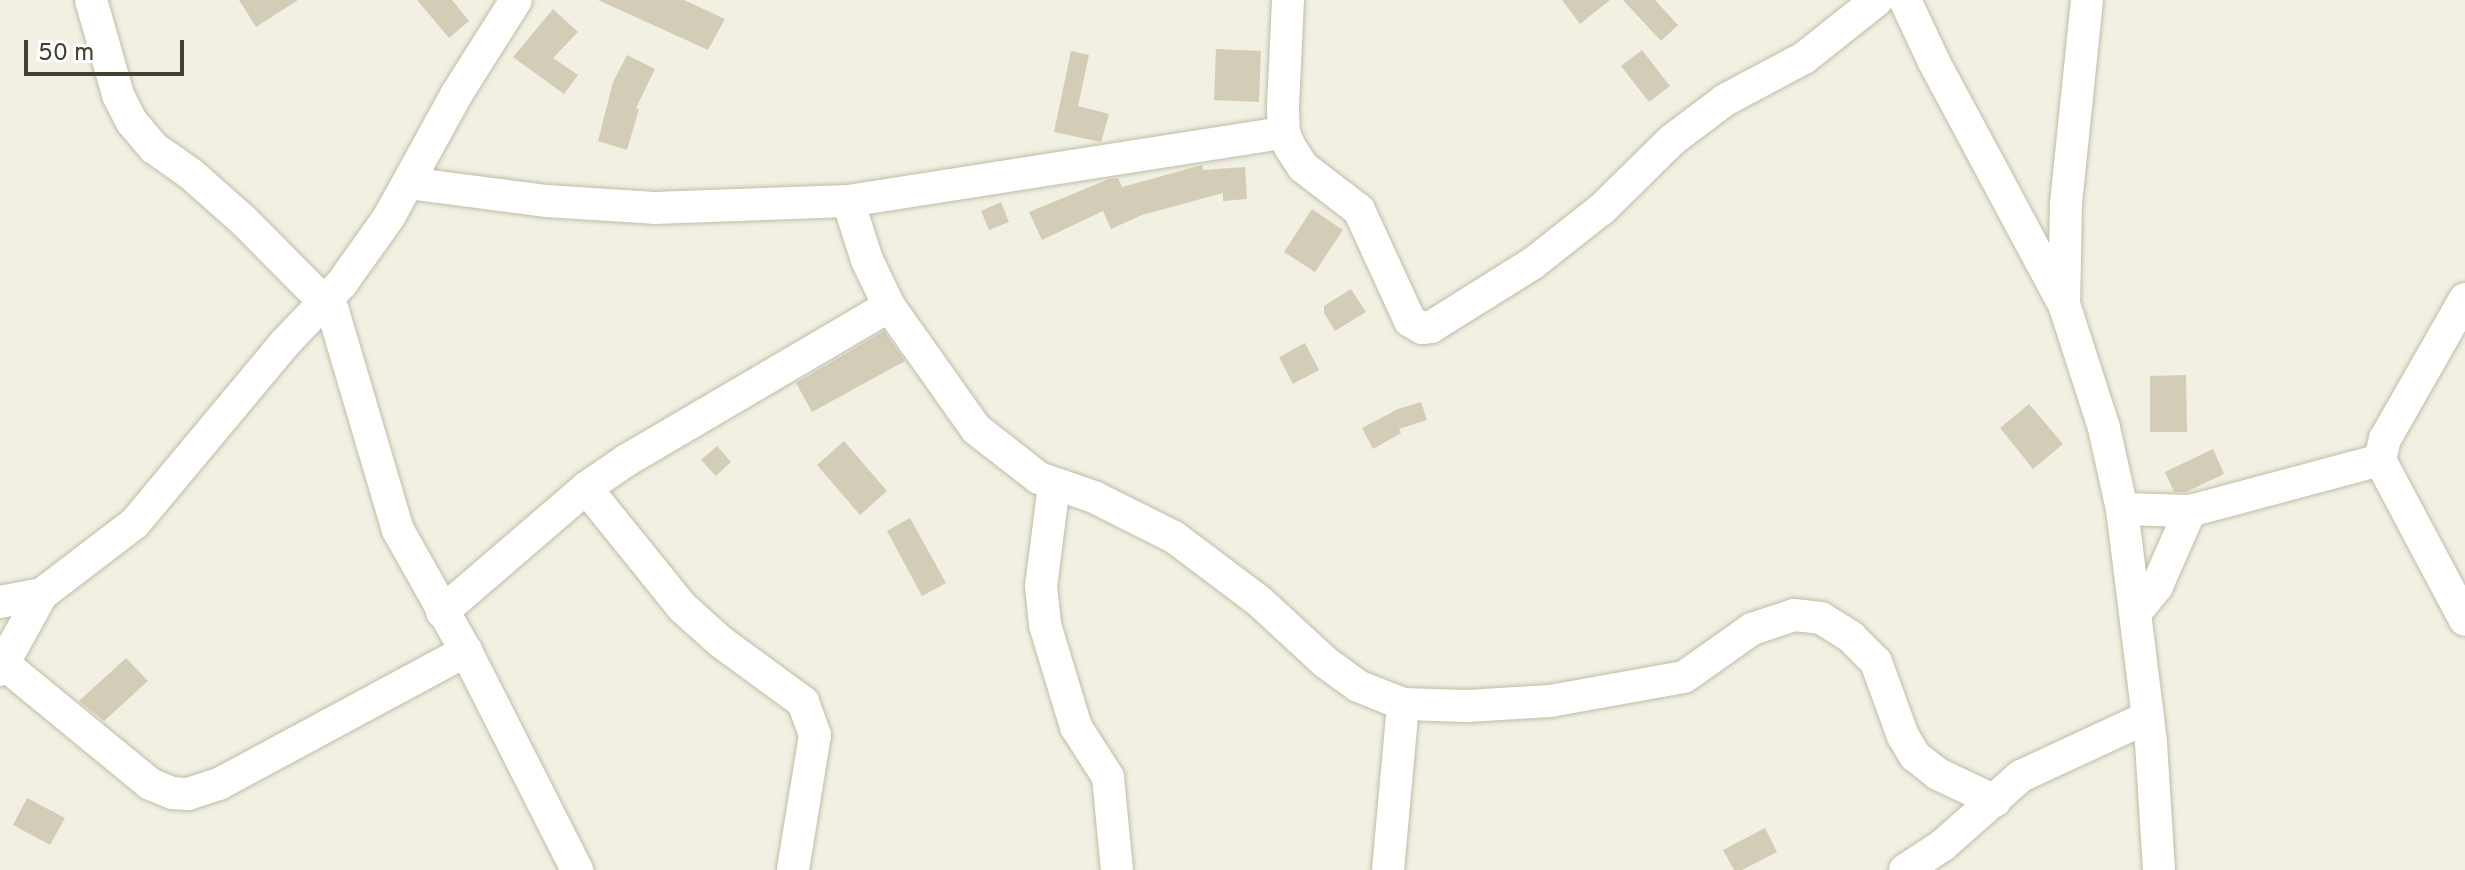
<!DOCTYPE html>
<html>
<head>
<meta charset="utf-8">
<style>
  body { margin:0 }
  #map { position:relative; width:2465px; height:870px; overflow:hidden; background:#f1f0e2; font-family:Overpass,sans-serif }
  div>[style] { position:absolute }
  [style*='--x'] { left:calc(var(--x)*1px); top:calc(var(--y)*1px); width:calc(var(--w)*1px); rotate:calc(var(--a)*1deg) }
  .building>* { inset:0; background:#d3cdb7 }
  .roads { filter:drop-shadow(0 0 2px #c0bca7) drop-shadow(0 0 2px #c0bca7) }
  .minor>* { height:32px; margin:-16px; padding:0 16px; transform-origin:16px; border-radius:16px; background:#fff }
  span { translate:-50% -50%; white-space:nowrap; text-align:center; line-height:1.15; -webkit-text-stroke:6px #fff; paint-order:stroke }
  .scale { position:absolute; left:24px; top:40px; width:160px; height:36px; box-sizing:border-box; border:4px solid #434032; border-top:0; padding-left:10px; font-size:24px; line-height:28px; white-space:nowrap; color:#434032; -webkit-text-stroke:6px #fff; paint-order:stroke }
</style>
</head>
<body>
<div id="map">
  <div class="building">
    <div style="clip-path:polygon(239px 0,298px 0,256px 27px)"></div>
    <div style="clip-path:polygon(417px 0,452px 0,469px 21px,449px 38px)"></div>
    <div style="clip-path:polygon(598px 0,684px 0,725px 19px,708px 50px)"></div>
    <div style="clip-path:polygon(1562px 0,1610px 0,1580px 24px)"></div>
    <div style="clip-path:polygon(1623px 0,1655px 0,1678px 25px,1661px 41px)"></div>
    <div style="clip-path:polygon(553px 9px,578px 32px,553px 58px,578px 75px,564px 94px,513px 57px)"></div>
    <div style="clip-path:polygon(1216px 49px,1261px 51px,1259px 102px,1214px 100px)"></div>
    <div style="clip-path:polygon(1642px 50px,1670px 86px,1649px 102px,1621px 66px)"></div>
    <div style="clip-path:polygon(1071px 51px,1089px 55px,1078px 106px,1109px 114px,1101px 142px,1054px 132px)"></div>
    <div style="clip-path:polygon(627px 55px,655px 69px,636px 108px,639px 109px,627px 150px,598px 141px,613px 82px)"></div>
    <div style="clip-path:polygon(1202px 165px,1203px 170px,1245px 167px,1247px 199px,1223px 201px,1223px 193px,1142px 215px,1111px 229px,1103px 211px,1042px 240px,1029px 212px,1109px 179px,1118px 178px,1122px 187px)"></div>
    <div style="clip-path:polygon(1001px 202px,1009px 222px,989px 230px,981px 211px)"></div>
    <div style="clip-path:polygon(1312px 209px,1343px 230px,1315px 272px,1284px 252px)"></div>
    <div style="clip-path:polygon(1351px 289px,1366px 312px,1335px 331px,1324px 313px,1324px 306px)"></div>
    <div style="clip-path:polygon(884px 331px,905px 361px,812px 412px,796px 383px)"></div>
    <div style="clip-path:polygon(1305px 343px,1319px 370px,1293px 384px,1279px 357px)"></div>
    <div style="clip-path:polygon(2186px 375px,2187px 432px,2150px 432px,2150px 376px)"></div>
    <div style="clip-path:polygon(1421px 402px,1427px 420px,1399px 429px,1401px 433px,1373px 449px,1362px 428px,1398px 409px)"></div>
    <div style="clip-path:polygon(2029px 404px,2063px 444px,2033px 469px,2000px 428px)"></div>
    <div style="clip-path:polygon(844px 441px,887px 491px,860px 515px,817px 465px)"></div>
    <div style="clip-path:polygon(717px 446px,731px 462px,716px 476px,701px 460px)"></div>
    <div style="clip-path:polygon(2213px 449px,2224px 474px,2186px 492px,2174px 492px,2165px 472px)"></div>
    <div style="clip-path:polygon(910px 518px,946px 583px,922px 596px,887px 531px)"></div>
    <div style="clip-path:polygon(126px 658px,148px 681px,104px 721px,79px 701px)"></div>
    <div style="clip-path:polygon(27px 798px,65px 818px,50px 845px,13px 825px)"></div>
    <div style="clip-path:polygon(1765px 828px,1777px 852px,1742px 870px,1734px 870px,1723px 850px)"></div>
  </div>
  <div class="roads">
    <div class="minor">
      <div style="--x:91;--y:0;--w:99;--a:74.1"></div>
      <div style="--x:118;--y:95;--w:30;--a:63"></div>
      <div style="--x:132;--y:122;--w:34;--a:50"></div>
      <div style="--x:154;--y:148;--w:45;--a:35.1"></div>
      <div style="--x:191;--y:174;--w:72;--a:41.6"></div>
      <div style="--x:245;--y:222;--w:125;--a:45.3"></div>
      <div style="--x:333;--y:311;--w:228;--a:73.5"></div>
      <div style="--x:398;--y:530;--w:139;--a:60.7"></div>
      <div style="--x:466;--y:651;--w:246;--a:63.1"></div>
      <div style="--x:1288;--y:0;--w:108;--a:92.7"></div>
      <div style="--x:1283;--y:108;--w:25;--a:88"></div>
      <div style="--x:1284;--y:133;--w:15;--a:67"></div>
      <div style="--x:1290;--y:147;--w:24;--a:57"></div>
      <div style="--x:1303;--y:167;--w:71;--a:37.5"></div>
      <div style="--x:1359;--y:210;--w:122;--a:65.3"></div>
      <div style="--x:1410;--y:321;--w:14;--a:30"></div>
      <div style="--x:1422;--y:328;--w:9;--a:-6"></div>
      <div style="--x:1431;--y:327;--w:119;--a:-32"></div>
      <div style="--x:1532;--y:264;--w:90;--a:-38.3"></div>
      <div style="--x:1603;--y:208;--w:97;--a:-44.6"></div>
      <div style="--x:1672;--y:140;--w:66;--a:-37"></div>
      <div style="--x:1725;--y:100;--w:89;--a:-28"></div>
      <div style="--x:1804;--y:58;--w:93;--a:-38.5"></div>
      <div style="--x:1905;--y:0;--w:68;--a:64.9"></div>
      <div style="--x:1934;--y:62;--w:271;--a:61.8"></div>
      <div style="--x:2087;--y:0;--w:205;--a:95.9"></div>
      <div style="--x:2066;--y:204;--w:100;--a:91.1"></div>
      <div style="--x:2064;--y:304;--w:130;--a:72.1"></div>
      <div style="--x:2104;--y:428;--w:83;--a:77.5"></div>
      <div style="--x:2122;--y:509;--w:236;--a:82.9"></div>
      <div style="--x:2151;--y:743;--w:127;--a:86.4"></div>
      <div style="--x:408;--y:183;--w:140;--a:7.4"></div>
      <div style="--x:547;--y:201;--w:107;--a:3.7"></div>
      <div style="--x:654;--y:208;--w:194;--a:-2.1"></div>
      <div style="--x:848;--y:201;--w:441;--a:-8.9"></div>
      <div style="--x:848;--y:201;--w:62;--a:72.1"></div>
      <div style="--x:867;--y:260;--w:51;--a:64.4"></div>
      <div style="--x:889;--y:306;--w:151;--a:54.7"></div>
      <div style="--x:976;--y:429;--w:80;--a:37.9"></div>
      <div style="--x:1039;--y:478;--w:58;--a:19.1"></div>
      <div style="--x:1094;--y:497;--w:89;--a:26.6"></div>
      <div style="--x:1174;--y:537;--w:106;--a:37"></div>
      <div style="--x:1259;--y:601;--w:90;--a:42.7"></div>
      <div style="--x:1325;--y:662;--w:41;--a:36"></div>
      <div style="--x:1358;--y:686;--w:48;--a:21.8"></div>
      <div style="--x:1403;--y:704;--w:64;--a:1.8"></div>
      <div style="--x:1467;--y:706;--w:83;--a:-3.4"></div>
      <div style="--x:1550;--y:701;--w:136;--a:-10.2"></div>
      <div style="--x:1684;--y:677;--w:83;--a:-35.2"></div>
      <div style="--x:1752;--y:629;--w:44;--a:-18.4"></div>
      <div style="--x:1794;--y:615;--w:27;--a:6"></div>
      <div style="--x:1821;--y:618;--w:36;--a:32"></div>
      <div style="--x:1851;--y:637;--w:35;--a:45"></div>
      <div style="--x:1876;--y:662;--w:79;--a:70"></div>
      <div style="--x:1903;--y:736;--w:23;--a:59"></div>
      <div style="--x:1915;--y:756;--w:29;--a:38"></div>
      <div style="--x:1938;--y:774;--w:63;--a:25.3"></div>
      <div style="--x:2380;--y:460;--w:22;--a:-77"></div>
      <div style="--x:2385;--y:439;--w:161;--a:-60.3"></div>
      <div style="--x:1054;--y:485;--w:102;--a:97.3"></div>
      <div style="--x:1041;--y:586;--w:39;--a:84"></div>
      <div style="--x:1045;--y:625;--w:107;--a:73.1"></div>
      <div style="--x:1076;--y:727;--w:59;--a:57.4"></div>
      <div style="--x:1108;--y:777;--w:93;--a:84.5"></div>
      <div style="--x:586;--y:488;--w:153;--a:51.1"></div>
      <div style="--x:682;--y:607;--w:52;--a:41.9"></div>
      <div style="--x:721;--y:642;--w:102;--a:36.2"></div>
      <div style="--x:803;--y:702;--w:35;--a:70"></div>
      <div style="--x:815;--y:735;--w:137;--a:99.3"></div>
      <div style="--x:2122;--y:509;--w:68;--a:1.7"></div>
      <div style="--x:2190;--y:511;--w:197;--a:-15"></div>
      <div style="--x:2380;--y:460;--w:181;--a:62"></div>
      <div style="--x:0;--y:602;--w:43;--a:-10.8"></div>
      <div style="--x:2137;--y:611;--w:32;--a:-51"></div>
      <div style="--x:2157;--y:586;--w:82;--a:-66.3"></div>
      <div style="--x:442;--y:612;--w:190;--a:-40.7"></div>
      <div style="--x:586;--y:488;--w:50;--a:-34.3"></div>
      <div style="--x:627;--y:460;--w:304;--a:-30.4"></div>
      <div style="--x:4;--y:664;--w:189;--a:39.4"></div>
      <div style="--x:150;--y:784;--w:24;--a:22"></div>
      <div style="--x:172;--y:793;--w:16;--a:4"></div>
      <div style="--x:188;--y:794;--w:33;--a:-18"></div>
      <div style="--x:219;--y:784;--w:281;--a:-28.3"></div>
      <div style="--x:0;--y:670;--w:87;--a:-61.1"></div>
      <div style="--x:42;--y:594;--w:117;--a:-37.4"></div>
      <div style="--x:135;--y:523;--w:233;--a:-50.2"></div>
      <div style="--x:284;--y:344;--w:84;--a:-46.4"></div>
      <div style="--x:342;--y:283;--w:81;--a:-54.5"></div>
      <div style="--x:389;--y:217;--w:139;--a:-61.2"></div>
      <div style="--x:456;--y:95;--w:112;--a:-57.7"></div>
      <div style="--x:1388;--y:870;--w:167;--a:-84.8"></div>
      <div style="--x:1905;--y:870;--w:45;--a:-33.3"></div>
      <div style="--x:1943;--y:845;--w:104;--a:-41.5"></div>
      <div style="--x:2021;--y:776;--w:138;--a:-24.9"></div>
    </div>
  </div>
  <div class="scale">50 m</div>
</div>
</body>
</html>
